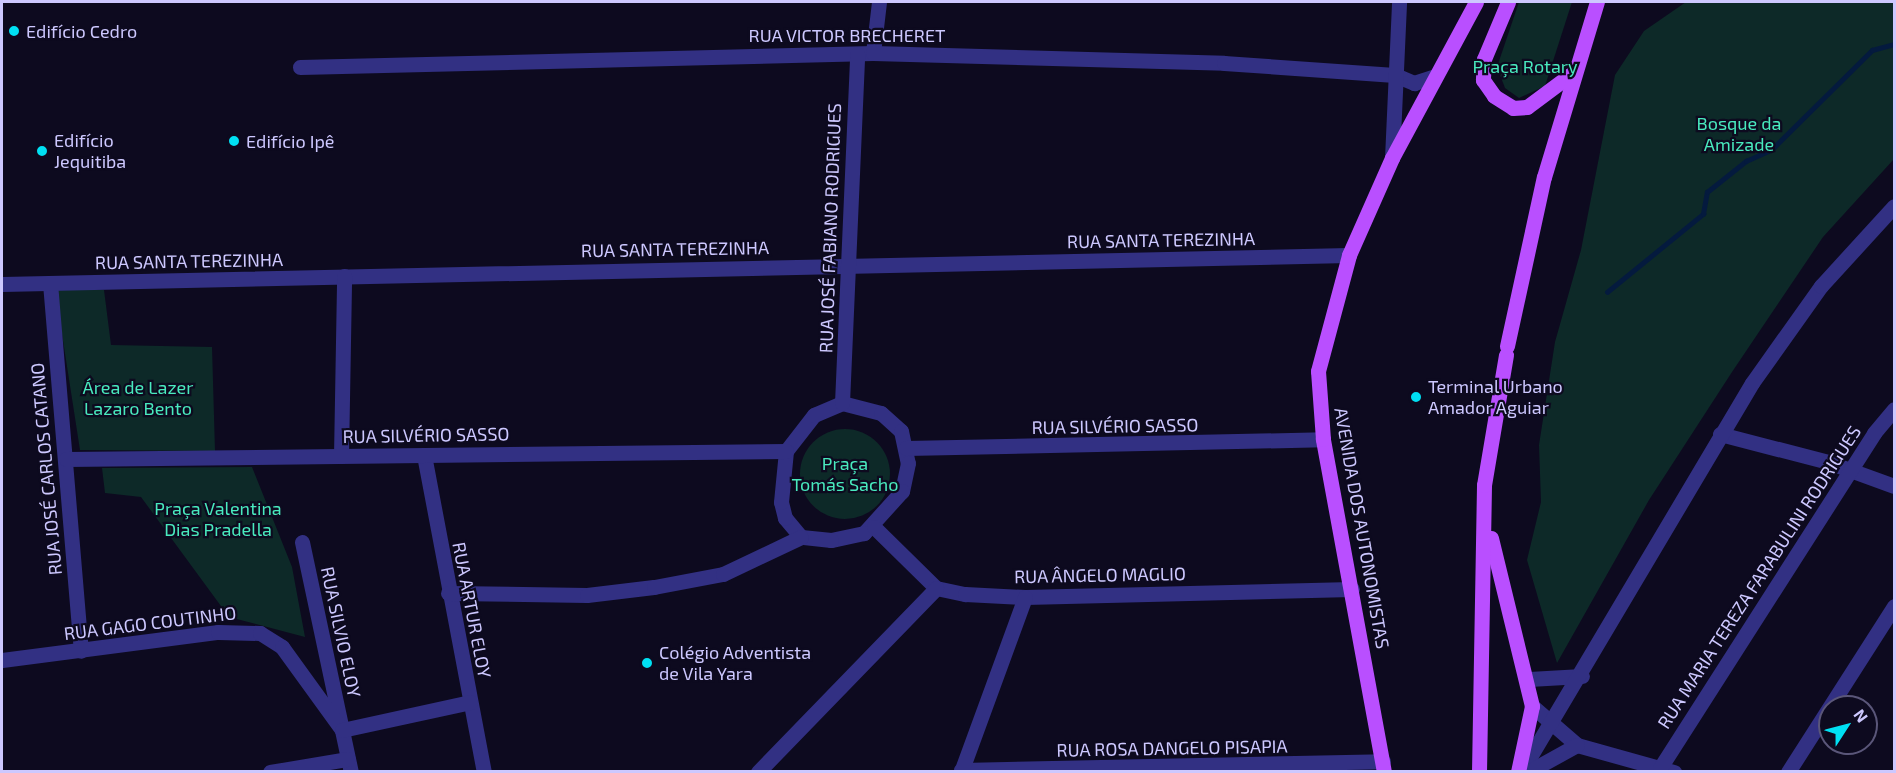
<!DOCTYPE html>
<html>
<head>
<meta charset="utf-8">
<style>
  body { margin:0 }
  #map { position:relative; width:1896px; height:773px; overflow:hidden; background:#0d0a1f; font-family:"Exo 2",sans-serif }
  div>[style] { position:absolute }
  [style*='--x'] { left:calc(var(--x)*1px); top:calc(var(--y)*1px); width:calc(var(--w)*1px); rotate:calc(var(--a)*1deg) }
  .green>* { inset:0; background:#0d2928 }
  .round { border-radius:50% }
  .stream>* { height:4.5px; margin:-2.25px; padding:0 2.25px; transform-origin:2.25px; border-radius:2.25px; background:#041a3e }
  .minor>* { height:15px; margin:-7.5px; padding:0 7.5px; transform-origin:7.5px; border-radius:7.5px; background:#323083 }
  .major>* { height:15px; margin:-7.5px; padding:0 7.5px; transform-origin:7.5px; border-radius:7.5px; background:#b94fff }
  .dots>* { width:16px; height:16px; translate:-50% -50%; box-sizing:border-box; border:3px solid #0d0a1f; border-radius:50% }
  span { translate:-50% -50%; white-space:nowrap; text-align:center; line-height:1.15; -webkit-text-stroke:4.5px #0d0a1f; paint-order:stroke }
  .poi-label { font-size:18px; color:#cdc8ff }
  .left { translate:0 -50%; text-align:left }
  .street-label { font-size:18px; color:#cdc8ff }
  .park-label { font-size:18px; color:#49eabe }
  .frame { position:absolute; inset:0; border:3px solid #cdc8ff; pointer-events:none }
  .north { position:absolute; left:1818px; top:695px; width:60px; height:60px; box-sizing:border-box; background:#0d0a1f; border:2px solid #5a5679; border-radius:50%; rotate:54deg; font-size:16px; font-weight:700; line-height:24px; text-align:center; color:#cdc8ff }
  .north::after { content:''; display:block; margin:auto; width:21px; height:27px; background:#00e0f3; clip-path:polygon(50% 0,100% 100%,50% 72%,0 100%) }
</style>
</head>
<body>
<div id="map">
  <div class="green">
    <div style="clip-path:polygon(1519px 2px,1572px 2px,1545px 86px,1519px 98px,1505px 88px,1497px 67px)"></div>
    <div style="clip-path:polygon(1686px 2px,1894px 2px,1894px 159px,1823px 237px,1732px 372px,1649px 500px,1557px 663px,1527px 560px,1541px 502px,1539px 445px,1555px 342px,1581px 250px,1615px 75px,1644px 31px)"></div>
    <div style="clip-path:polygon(55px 289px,104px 290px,111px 345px,212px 347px,215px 451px,80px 450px)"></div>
    <div class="round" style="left:800px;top:429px;width:90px;height:90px"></div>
    <div style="clip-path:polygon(252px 467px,292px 567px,305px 637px,229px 617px,141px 497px,105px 493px,102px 468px)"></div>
  </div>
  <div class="stream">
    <div style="--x:1607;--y:292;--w:124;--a:-39.1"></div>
    <div style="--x:1703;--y:214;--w:22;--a:-80"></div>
    <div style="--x:1707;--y:192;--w:50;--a:-38.5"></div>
    <div style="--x:1746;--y:161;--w:27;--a:-24"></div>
    <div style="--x:1771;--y:150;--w:142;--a:-44.7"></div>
    <div style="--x:1872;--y:50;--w:23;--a:-15"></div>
  </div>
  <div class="minor">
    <div style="--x:873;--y:53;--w:51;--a:-83.3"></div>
    <div style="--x:300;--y:67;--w:573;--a:-1.4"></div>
    <div style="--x:873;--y:53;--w:351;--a:1.6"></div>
    <div style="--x:1224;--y:63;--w:171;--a:4"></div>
    <div style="--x:1395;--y:75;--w:21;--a:23"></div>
    <div style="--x:1414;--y:83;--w:22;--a:-18"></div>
    <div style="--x:1392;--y:158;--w:156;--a:-87.4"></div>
    <div style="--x:50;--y:283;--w:369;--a:85.2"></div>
    <div style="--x:2;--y:284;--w:1347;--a:-1.23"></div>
    <div style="--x:842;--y:403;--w:40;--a:14.4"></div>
    <div style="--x:881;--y:413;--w:27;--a:42"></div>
    <div style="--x:901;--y:431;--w:33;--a:78"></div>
    <div style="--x:908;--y:463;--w:29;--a:102"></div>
    <div style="--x:902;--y:491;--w:57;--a:132.1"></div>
    <div style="--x:864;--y:533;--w:34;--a:168"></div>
    <div style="--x:831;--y:540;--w:30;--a:-174"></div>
    <div style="--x:801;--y:537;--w:25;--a:-130"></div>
    <div style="--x:785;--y:518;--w:16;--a:-104"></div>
    <div style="--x:781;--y:502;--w:51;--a:-84.4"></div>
    <div style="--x:786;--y:451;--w:46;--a:-52.1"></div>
    <div style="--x:814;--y:415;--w:30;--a:-23"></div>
    <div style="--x:842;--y:403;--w:349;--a:-87.5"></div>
    <div style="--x:1720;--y:434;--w:112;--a:14.5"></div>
    <div style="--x:1828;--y:462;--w:70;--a:20"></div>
    <div style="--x:906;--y:448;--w:417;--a:-1.2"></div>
    <div style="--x:424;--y:455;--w:323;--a:79.3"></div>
    <div style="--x:341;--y:456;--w:180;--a:-89"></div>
    <div style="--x:66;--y:459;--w:720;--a:-0.64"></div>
    <div style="--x:874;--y:527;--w:87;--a:44.5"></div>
    <div style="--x:936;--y:588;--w:30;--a:12"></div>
    <div style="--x:965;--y:594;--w:60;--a:2.9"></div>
    <div style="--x:1025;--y:597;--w:327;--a:-1.4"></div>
    <div style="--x:302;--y:542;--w:235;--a:78"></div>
    <div style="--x:448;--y:593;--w:139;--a:0.8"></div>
    <div style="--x:587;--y:595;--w:67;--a:-6.8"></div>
    <div style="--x:654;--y:587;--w:70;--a:-10.7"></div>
    <div style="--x:723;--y:574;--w:86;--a:-25.4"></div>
    <div style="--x:2;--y:660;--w:218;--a:-7.4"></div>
    <div style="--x:218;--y:632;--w:42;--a:1.4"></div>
    <div style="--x:260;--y:633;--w:26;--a:32"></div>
    <div style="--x:282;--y:647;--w:102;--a:54.1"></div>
    <div style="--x:1529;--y:679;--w:53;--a:-3.2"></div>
    <div style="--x:1532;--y:706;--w:60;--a:40.9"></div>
    <div style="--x:1577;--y:745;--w:101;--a:15.6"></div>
    <div style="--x:342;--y:730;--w:131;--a:-12.3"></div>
    <div style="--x:1660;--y:768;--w:398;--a:-57.4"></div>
    <div style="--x:1874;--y:433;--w:31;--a:-50"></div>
    <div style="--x:961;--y:770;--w:422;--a:-1.2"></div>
    <div style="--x:270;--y:772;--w:79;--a:-9.5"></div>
    <div style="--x:758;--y:772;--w:256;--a:-45.9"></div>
    <div style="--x:961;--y:772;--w:186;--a:-69.9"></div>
    <div style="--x:1521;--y:772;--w:452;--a:-59.3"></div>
    <div style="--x:1752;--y:383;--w:119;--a:-54.6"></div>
    <div style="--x:1821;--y:286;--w:108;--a:-47.6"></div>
    <div style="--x:1528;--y:772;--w:56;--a:-28.9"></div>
    <div style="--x:1788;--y:772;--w:197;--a:-57.4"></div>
  </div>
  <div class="major">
    <div style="--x:1508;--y:2;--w:62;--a:112.8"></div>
    <div style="--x:1484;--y:59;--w:21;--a:93"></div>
    <div style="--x:1483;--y:80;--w:19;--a:55"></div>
    <div style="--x:1494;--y:96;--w:22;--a:32"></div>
    <div style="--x:1513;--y:108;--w:14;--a:-4"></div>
    <div style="--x:1527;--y:107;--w:59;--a:-36.7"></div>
    <div style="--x:1507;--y:346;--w:173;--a:-77.7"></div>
    <div style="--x:1544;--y:177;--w:183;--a:-73.2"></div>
    <div style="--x:1491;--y:538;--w:173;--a:76.3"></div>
    <div style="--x:1532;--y:706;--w:67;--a:102"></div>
    <div style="--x:1384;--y:772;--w:339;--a:-100.4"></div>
    <div style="--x:1323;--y:439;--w:68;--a:-94.2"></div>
    <div style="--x:1318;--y:371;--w:120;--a:-75"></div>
    <div style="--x:1349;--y:255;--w:106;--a:-66.1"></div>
    <div style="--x:1392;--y:158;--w:177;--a:-61.7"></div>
    <div style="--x:1479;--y:772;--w:287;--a:-89"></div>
    <div style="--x:1484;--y:485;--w:132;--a:-80.4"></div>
  </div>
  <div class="dots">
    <div style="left:14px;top:31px;background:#00e0f3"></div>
    <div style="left:234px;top:141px;background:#00e0f3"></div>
    <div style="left:42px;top:151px;background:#00e0f3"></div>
    <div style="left:1416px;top:397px;background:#00e0f3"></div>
    <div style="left:647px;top:663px;background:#00e0f3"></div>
  </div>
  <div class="poi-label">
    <span class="left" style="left:26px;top:31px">Edifício Cedro</span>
    <span class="left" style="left:54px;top:151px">Edifício<br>Jequitiba</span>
    <span class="left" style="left:246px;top:141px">Edifício Ipê</span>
    <span class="left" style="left:1428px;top:397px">Terminal Urbano<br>Amador Aguiar</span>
    <span class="left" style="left:659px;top:663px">Colégio Adventista<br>de Vila Yara</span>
  </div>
  <div class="street-label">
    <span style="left:847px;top:35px">RUA VICTOR BRECHERET</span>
    <span style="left:830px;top:228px;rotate:-88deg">RUA JOSÉ FABIANO RODRIGUES</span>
    <span style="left:1161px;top:240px;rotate:-1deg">RUA SANTA TEREZINHA</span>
    <span style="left:675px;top:249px;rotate:-1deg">RUA SANTA TEREZINHA</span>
    <span style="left:189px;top:261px;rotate:-1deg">RUA SANTA TEREZINHA</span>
    <span style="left:1115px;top:426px;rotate:-1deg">RUA SILVÉRIO SASSO</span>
    <span style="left:426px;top:435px;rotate:-1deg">RUA SILVÉRIO SASSO</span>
    <span style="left:46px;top:469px;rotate:-95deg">RUA JOSÉ CARLOS CATANO</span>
    <span style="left:1362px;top:528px;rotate:80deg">AVENIDA DOS AUTONOMISTAS</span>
    <span style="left:1100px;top:575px;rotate:-1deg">RUA ÂNGELO MAGLIO</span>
    <span style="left:1759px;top:577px;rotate:-57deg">RUA MARIA TEREZA FARABULINI RODRIGUES</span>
    <span style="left:472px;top:610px;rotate:79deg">RUA ARTUR ELOY</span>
    <span style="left:150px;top:623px;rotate:-7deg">RUA GAGO COUTINHO</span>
    <span style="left:341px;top:632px;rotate:78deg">RUA SILVIO ELOY</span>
    <span style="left:1172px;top:748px;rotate:-1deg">RUA ROSA DANGELO PISAPIA</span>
  </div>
  <div class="park-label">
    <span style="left:1525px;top:66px">Praça Rotary</span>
    <span style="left:1739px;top:134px">Bosque da<br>Amizade</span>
    <span style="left:138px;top:398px">Área de Lazer<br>Lazaro Bento</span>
    <span style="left:845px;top:474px">Praça<br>Tomás Sacho</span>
    <span style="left:218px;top:519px">Praça Valentina<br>Dias Pradella</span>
  </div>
  <div class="frame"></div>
  <div class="north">N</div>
</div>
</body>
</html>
